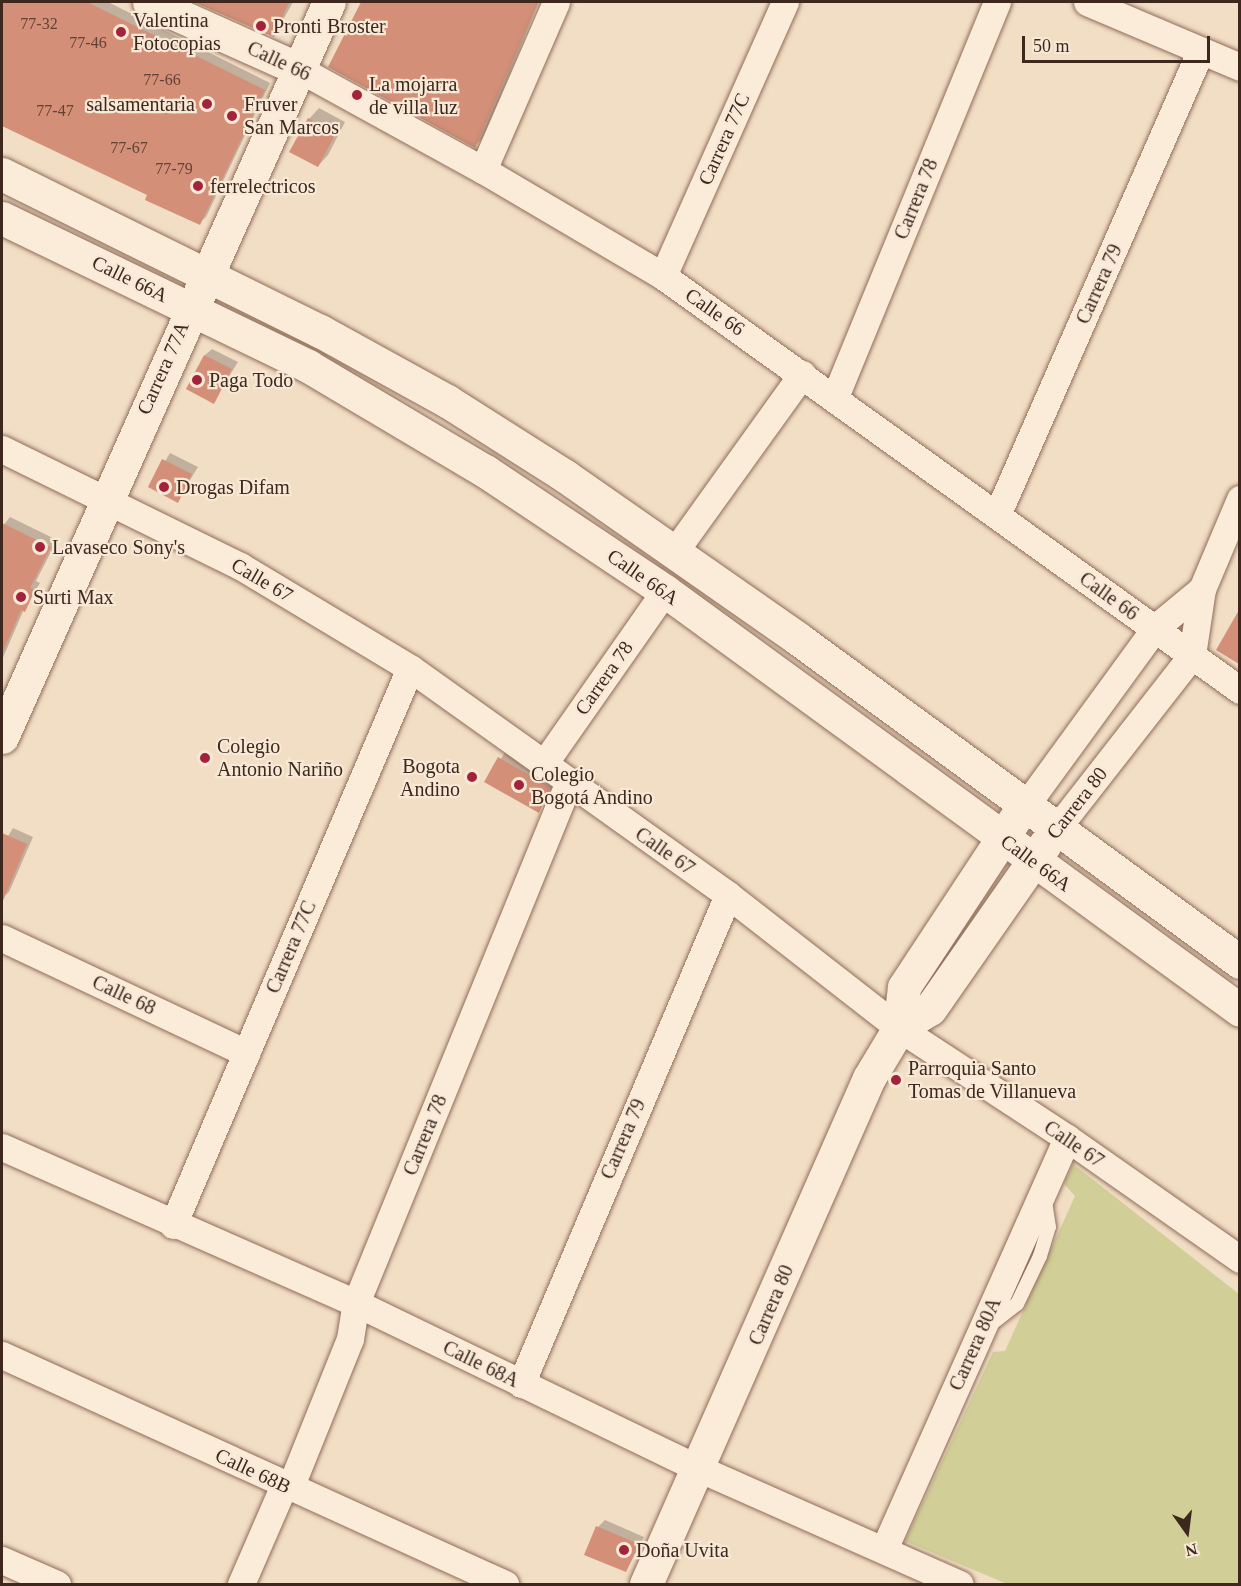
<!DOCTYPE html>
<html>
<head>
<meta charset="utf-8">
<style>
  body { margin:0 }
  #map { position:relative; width:1241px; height:1586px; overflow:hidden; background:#f2ddc5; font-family:"Times New Roman",serif }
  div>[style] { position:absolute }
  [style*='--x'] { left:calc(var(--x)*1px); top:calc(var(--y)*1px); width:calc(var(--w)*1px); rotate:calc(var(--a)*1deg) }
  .green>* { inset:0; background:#d1ce98 }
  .shadow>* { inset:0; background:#0003 }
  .building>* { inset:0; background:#d38f78 }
  .roads { filter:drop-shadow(0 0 2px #8f6d59) drop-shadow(0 0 2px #8f6d59) }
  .lane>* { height:14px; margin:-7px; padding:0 7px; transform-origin:7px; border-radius:7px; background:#fbecda }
  .street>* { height:27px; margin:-13.5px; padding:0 13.5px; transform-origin:13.5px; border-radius:13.5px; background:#fbecda }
  .secondary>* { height:33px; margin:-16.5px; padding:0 16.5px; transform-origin:16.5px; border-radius:16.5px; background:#fbecda }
  .dots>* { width:16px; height:16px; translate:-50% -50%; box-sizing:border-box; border:3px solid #f8e9d6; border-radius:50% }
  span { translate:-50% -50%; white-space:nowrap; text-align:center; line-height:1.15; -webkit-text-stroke:4.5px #f8e9d6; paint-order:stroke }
  .number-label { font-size:16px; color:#634234 }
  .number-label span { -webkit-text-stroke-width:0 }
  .poi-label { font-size:20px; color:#3e281e }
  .left { translate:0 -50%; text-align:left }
  .right { translate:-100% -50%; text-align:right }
  .street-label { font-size:20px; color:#3e281e }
  .frame { position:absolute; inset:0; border:3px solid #3e281e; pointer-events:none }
  .north { position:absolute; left:1157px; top:1502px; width:60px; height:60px; -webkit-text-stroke:4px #f8e9d6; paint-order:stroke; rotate:166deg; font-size:16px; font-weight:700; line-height:24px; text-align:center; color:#3e281e }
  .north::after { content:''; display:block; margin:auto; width:21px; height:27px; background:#3e281e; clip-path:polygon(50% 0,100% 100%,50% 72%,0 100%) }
  .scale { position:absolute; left:1022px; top:36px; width:188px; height:27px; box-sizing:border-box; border:3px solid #3e281e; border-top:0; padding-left:8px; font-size:18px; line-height:21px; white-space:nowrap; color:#3e281e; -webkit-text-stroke:4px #f8e9d6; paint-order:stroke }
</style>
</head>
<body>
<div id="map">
  <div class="green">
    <div style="clip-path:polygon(1073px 1164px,1239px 1294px,1239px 1584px,1007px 1584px,905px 1541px,993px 1352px,1005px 1351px,1075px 1196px,1064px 1184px)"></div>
  </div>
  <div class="shadow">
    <div style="clip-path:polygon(2px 2px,108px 2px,270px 83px,206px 217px,199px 223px,150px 195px,2px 125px)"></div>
    <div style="clip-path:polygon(198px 2px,293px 2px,274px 36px)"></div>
    <div style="clip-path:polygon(362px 2px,539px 2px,483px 138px,475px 146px,330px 67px)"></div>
    <div style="clip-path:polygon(319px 108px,345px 122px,328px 155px,318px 166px,309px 119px)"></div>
    <div style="clip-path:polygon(212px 349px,238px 362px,213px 402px,205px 355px)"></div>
    <div style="clip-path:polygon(170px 453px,198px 467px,177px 501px,150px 487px)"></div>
    <div style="clip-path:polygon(10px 517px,57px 540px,36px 581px,40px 583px,24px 609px,2px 660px,2px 527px)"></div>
    <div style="clip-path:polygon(1240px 618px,1240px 662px,1218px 650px)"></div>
    <div style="clip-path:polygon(506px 751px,556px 780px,539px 811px,486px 781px)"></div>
    <div style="clip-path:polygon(13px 828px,33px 837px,9px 892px,2px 898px,2px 846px)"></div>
    <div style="clip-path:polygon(605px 1520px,644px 1537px,626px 1571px,598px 1527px)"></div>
  </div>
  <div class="building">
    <div style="clip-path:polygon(2px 2px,87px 2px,265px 90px,200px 225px,145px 200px,147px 195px,2px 126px)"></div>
    <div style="clip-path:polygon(194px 2px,289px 2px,274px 37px)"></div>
    <div style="clip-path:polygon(361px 2px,538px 2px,475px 148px,328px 67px)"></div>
    <div style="clip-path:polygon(308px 118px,336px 133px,318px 167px,289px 152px)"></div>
    <div style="clip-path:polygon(204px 355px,232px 369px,214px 404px,186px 389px)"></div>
    <div style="clip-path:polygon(162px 459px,192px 474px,178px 503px,148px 487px)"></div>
    <div style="clip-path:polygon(2px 523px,51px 547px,30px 588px,35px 590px,25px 612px,21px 610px,2px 654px)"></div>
    <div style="clip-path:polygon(1239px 610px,1239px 664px,1216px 650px)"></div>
    <div style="clip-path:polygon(498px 757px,550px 787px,539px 813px,484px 782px)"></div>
    <div style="clip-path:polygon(2px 833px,27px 844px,2px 903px)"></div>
    <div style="clip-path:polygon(596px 1526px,639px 1544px,626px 1572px,584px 1555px)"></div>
  </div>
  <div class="roads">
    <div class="lane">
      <div style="--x:986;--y:1328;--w:39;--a:-38"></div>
      <div style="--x:1017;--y:1304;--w:53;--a:-64.4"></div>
      <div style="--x:1040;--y:1256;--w:30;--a:-73"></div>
      <div style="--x:1049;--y:1227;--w:31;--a:-99"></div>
    </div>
    <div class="street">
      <div style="--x:1087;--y:2;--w:166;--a:23"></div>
      <div style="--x:299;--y:69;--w:210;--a:28.8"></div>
      <div style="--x:483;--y:170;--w:209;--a:30.5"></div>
      <div style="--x:663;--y:276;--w:710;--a:35.66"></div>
      <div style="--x:483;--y:170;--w:183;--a:-66.5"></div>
      <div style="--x:663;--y:276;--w:300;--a:-66"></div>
      <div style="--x:835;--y:397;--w:427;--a:-67.7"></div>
      <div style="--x:2;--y:449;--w:265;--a:26.2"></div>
      <div style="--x:240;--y:566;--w:198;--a:31"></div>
      <div style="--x:410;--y:668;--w:391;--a:35.5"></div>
      <div style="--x:728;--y:895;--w:217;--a:37.9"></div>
      <div style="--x:899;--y:1028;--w:201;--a:33.2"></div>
      <div style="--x:1067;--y:1138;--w:211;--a:35"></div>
      <div style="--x:997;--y:515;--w:506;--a:-66.33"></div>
      <div style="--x:675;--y:551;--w:218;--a:-54.3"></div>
      <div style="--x:543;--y:765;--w:213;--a:-55"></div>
      <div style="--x:1026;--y:805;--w:219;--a:-53.9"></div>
      <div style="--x:1155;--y:628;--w:61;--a:-39.7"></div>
      <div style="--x:1057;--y:828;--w:219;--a:-52"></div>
      <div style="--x:1192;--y:655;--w:67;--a:-81.4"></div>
      <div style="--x:1202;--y:589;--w:98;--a:-67.1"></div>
      <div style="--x:2;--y:938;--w:270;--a:25.2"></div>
      <div style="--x:2;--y:1147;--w:387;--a:23.8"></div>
      <div style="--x:356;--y:1303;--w:382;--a:25.8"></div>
      <div style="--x:700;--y:1469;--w:284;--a:23.9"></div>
      <div style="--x:173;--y:1225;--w:605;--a:-66.95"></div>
      <div style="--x:2;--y:1355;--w:553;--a:24.48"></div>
      <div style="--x:521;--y:1384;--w:531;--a:-67.06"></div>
      <div style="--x:290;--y:1488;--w:161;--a:-68.1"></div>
      <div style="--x:350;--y:1339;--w:36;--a:-81"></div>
      <div style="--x:356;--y:1303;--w:561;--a:-67.78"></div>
      <div style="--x:884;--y:1549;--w:450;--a:-66"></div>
      <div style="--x:2;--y:1560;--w:60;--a:23.6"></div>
      <div style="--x:241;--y:1584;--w:108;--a:-66.5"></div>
    </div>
    <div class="secondary">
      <div style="--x:149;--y:2;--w:164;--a:24.1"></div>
      <div style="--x:2;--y:174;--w:355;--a:26.3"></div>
      <div style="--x:320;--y:331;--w:145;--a:28.9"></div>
      <div style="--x:447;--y:401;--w:140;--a:32.4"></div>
      <div style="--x:565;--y:476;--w:283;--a:34.9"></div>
      <div style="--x:797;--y:638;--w:549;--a:36.18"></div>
      <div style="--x:2;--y:218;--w:340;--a:25.8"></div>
      <div style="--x:308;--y:366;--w:206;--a:30.7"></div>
      <div style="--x:485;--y:471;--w:216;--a:33.7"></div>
      <div style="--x:665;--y:591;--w:711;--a:36.08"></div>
      <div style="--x:2;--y:737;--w:804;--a:-66.02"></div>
      <div style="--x:899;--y:1028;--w:36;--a:-32"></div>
      <div style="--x:930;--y:1009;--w:201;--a:-55.1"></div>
      <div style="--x:646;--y:1584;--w:553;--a:-66.22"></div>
      <div style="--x:869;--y:1078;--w:58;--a:-59"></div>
      <div style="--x:899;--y:1028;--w:41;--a:-83"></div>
      <div style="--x:904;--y:987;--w:200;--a:-56.6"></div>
    </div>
  </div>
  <div class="dots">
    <div style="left:261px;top:26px;background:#a3243a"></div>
    <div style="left:121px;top:32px;background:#a3243a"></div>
    <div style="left:357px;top:95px;background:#a3243a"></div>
    <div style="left:207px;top:104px;background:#a3243a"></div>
    <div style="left:232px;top:116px;background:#a3243a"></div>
    <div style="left:198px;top:186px;background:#a3243a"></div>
    <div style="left:197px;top:380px;background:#a3243a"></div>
    <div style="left:164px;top:487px;background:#a3243a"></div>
    <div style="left:40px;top:547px;background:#a3243a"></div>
    <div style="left:21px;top:597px;background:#a3243a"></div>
    <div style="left:205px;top:758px;background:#a3243a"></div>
    <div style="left:472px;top:777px;background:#a3243a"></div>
    <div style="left:519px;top:785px;background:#a3243a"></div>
    <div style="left:896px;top:1080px;background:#a3243a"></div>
    <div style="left:624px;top:1550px;background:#a3243a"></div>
  </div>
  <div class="number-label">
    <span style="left:39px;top:24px">77-32</span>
    <span style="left:88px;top:43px">77-46</span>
    <span style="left:162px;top:80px">77-66</span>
    <span style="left:55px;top:111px">77-47</span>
    <span style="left:129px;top:148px">77-67</span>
    <span style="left:174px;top:169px">77-79</span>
  </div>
  <div class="poi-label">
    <span class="left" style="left:133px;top:32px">Valentina<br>Fotocopias</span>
    <span class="left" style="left:273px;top:26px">Pronti Broster</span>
    <span class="left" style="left:369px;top:96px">La mojarra<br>de villa luz</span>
    <span class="right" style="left:195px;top:104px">salsamentaria</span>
    <span class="left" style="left:244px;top:116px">Fruver<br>San Marcos</span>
    <span class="left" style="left:210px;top:186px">ferrelectricos</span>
    <span class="left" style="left:209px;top:380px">Paga Todo</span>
    <span class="left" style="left:176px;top:487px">Drogas Difam</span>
    <span class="left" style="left:52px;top:547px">Lavaseco Sony's</span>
    <span class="left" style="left:33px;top:597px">Surti Max</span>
    <span class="left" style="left:217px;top:758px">Colegio<br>Antonio Nariño</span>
    <span class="right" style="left:460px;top:778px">Bogota<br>Andino</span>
    <span class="left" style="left:531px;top:786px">Colegio<br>Bogotá Andino</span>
    <span class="left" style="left:908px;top:1080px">Parroquia Santo<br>Tomas de Villanueva</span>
    <span class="left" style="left:636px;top:1550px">Doña Uvita</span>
  </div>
  <div class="street-label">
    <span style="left:279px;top:61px;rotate:25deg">Calle 66</span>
    <span style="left:724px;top:139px;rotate:-66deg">Carrera 77C</span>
    <span style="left:916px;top:199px;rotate:-68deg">Carrera 78</span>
    <span style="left:130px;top:279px;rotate:26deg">Calle 66A</span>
    <span style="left:1099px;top:284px;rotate:-66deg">Carrera 79</span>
    <span style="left:715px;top:312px;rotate:35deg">Calle 66</span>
    <span style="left:163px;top:368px;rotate:-66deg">Carrera 77A</span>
    <span style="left:643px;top:577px;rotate:35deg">Calle 66A</span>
    <span style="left:262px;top:580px;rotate:30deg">Calle 67</span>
    <span style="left:1109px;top:596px;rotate:36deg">Calle 66</span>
    <span style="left:604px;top:678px;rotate:-55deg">Carrera 78</span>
    <span style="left:1077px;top:803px;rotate:-52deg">Carrera 80</span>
    <span style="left:665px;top:851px;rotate:35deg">Calle 67</span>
    <span style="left:1036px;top:863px;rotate:36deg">Calle 66A</span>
    <span style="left:291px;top:947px;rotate:-67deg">Carrera 77C</span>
    <span style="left:124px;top:995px;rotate:25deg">Calle 68</span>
    <span style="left:425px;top:1135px;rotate:-68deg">Carrera 78</span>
    <span style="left:623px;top:1139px;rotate:-67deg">Carrera 79</span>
    <span style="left:1074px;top:1144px;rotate:34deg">Calle 67</span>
    <span style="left:771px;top:1305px;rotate:-67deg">Carrera 80</span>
    <span style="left:975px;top:1344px;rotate:-66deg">Carrera 80A</span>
    <span style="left:481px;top:1364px;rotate:26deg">Calle 68A</span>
    <span style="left:253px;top:1471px;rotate:25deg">Calle 68B</span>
  </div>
  <div class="frame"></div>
  <div class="north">N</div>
  <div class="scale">50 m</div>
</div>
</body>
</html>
